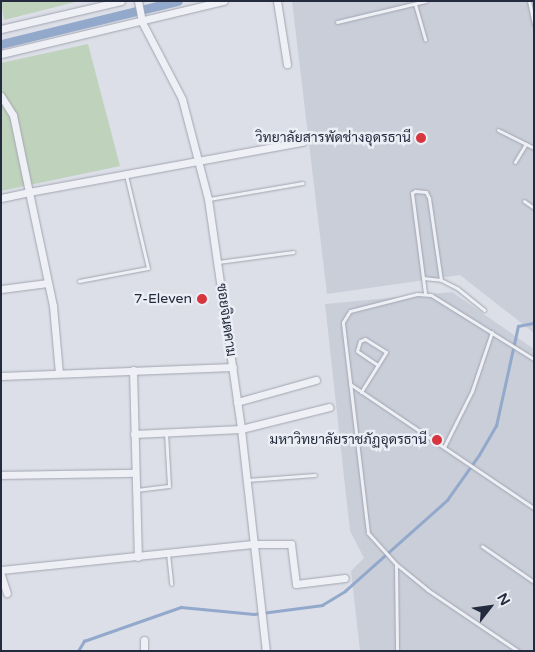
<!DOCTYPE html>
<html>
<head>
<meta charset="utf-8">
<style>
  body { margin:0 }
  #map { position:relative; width:535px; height:652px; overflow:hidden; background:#dcdfe7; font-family:"Varela Round",Sarabun,sans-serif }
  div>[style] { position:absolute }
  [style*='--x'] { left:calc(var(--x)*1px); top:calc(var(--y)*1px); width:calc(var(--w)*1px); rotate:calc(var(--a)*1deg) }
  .built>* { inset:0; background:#caced9 }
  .green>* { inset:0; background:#bfd2bc }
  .stream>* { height:2.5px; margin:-1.25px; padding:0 1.25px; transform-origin:1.25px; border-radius:1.25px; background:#93a9cb }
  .canal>* { height:9px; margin:-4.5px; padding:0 4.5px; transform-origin:4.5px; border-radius:4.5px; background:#93a9cb }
  .roads { filter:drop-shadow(0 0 1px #a1a5b1) drop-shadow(0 0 1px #a1a5b1) }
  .service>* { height:3px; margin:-1.5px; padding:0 1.5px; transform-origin:1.5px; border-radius:1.5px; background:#eff0f5 }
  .minor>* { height:7px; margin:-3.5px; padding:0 3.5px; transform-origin:3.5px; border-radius:3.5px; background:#eff0f5 }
  .dots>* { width:14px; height:14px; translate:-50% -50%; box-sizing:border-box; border:2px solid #ebeef5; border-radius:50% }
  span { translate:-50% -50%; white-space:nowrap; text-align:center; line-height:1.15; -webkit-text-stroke:5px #ebeef5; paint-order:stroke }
  .poi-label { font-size:14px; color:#252b3e }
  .right { translate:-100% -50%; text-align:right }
  .street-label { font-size:14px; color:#252b3e }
  .frame { position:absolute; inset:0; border:2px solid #252b3e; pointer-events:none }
  .north { position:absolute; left:465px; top:582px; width:50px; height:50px; -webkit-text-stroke:4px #ebeef5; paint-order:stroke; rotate:60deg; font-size:14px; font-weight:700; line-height:20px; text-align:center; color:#252b3e }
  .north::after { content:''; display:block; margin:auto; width:18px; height:22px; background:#252b3e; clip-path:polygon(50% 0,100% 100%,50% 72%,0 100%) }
</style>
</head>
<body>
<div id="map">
  <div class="built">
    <div style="clip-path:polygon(292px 1px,534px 1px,534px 333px,460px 275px,327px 294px)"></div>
    <div style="clip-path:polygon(452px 292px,534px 349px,534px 651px,360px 651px,351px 571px,364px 558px,350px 531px,325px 304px)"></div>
  </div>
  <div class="green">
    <div style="clip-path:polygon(1px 1px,79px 1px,4px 20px)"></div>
    <div style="clip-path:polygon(88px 44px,120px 166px,1px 191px,1px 63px)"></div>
  </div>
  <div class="stream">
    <div style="--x:78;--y:651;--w:12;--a:-59"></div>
    <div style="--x:84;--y:641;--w:103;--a:-19.3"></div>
    <div style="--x:181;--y:607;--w:73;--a:5.5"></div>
    <div style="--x:254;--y:614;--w:69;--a:-7.5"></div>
    <div style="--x:322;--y:605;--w:27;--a:-31"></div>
    <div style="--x:345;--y:591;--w:137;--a:-41.7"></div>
    <div style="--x:447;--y:500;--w:55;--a:-54.6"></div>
    <div style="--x:479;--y:455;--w:34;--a:-60"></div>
    <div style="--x:496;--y:426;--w:102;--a:-77.6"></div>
    <div style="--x:518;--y:326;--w:16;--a:-11"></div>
  </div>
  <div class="canal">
    <div style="--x:1;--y:44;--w:182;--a:-13.7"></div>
  </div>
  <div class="roads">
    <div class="service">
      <div style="--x:529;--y:1;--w:24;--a:78"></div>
      <div style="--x:415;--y:4;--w:37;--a:74"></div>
      <div style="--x:337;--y:22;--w:91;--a:-13.3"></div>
      <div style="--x:498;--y:130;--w:40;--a:26.6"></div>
      <div style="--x:515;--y:162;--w:21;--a:-59"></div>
      <div style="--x:209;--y:199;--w:95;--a:-9.7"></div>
      <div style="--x:524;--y:201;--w:12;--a:35"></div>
      <div style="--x:218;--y:262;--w:76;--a:-7.6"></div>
      <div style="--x:423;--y:278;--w:18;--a:6"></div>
      <div style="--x:441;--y:280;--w:18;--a:27"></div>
      <div style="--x:457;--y:288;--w:35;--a:39"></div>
      <div style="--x:79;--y:281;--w:70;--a:-10.7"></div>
      <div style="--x:148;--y:268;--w:96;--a:-103.3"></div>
      <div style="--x:425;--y:293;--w:101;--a:-97.4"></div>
      <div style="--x:412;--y:193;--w:4;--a:-34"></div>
      <div style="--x:415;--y:191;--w:11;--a:5"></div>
      <div style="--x:426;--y:192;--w:7;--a:63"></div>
      <div style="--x:429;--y:198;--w:83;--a:81.7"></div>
      <div style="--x:350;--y:384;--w:222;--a:34"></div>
      <div style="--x:361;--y:392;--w:32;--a:-58"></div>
      <div style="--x:378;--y:365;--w:15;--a:-58"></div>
      <div style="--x:386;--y:352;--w:25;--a:-148"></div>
      <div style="--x:365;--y:339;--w:5;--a:158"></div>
      <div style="--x:360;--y:341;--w:10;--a:107"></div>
      <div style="--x:357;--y:351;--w:25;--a:34"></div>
      <div style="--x:444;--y:447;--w:63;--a:-63.4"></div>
      <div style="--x:472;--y:391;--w:62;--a:-71.3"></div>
      <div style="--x:247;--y:480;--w:68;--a:-4.2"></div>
      <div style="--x:136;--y:490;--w:33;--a:-7"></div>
      <div style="--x:169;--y:486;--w:53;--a:-93.2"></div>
      <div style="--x:482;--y:546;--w:63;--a:34.7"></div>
      <div style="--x:168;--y:553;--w:31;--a:84"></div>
      <div style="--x:396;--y:565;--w:86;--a:89.3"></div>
      <div style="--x:518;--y:651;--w:109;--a:-145.9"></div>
      <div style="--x:428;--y:590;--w:41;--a:-140.9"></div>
      <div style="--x:396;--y:564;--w:42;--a:-132.1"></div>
      <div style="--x:368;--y:533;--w:212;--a:-96.8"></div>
      <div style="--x:343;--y:322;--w:13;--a:-58"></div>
      <div style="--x:350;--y:311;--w:69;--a:-14.2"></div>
      <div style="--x:417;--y:294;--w:14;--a:4"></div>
      <div style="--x:431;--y:295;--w:121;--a:31.9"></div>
    </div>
    <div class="minor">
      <div style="--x:138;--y:1;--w:21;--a:79"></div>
      <div style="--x:142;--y:22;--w:87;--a:62.5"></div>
      <div style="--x:182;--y:99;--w:103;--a:75.4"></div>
      <div style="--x:208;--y:199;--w:232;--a:81.8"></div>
      <div style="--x:241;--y:429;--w:223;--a:83.6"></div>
      <div style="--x:277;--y:1;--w:64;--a:81"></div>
      <div style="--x:1;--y:29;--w:123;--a:-13.1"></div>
      <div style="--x:1;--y:54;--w:229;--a:-13.4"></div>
      <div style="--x:1;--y:96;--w:22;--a:58"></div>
      <div style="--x:13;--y:115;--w:79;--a:78.3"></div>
      <div style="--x:29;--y:192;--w:278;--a:-10.4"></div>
      <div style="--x:1;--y:198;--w:29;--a:-12"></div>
      <div style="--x:29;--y:192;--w:116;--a:78.1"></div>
      <div style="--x:53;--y:306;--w:67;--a:84.9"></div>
      <div style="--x:1;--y:289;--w:47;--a:-7.3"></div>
      <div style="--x:133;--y:370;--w:187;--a:88.5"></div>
      <div style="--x:1;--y:376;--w:232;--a:-2.2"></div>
      <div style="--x:237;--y:402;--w:82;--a:-15.6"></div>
      <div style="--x:134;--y:434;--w:107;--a:-2.7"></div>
      <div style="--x:241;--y:429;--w:91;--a:-14"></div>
      <div style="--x:1;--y:475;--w:134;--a:-0.9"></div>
      <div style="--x:1;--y:570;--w:253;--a:-5.9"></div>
      <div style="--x:253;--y:544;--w:38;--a:0"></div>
      <div style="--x:291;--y:544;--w:40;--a:82.9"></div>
      <div style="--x:296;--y:584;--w:49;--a:-7"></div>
      <div style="--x:1;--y:575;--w:19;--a:72"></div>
      <div style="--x:144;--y:640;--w:11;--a:90"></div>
    </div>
  </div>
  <div class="dots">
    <div style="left:421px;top:138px;background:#d7363e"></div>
    <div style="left:202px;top:299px;background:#d7363e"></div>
    <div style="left:437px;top:440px;background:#d7363e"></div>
  </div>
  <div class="poi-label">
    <span class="right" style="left:411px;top:138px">วิทยาลัยสารพัดช่างอุดรธานี</span>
    <span class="right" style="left:192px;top:299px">7-Eleven</span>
    <span class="right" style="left:427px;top:440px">มหาวิทยาลัยราชภัฏอุดรธานี</span>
  </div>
  <div class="street-label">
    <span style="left:226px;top:320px;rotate:82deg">ซอยจินตคาม</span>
  </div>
  <div class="frame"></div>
  <div class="north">N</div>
</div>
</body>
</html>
